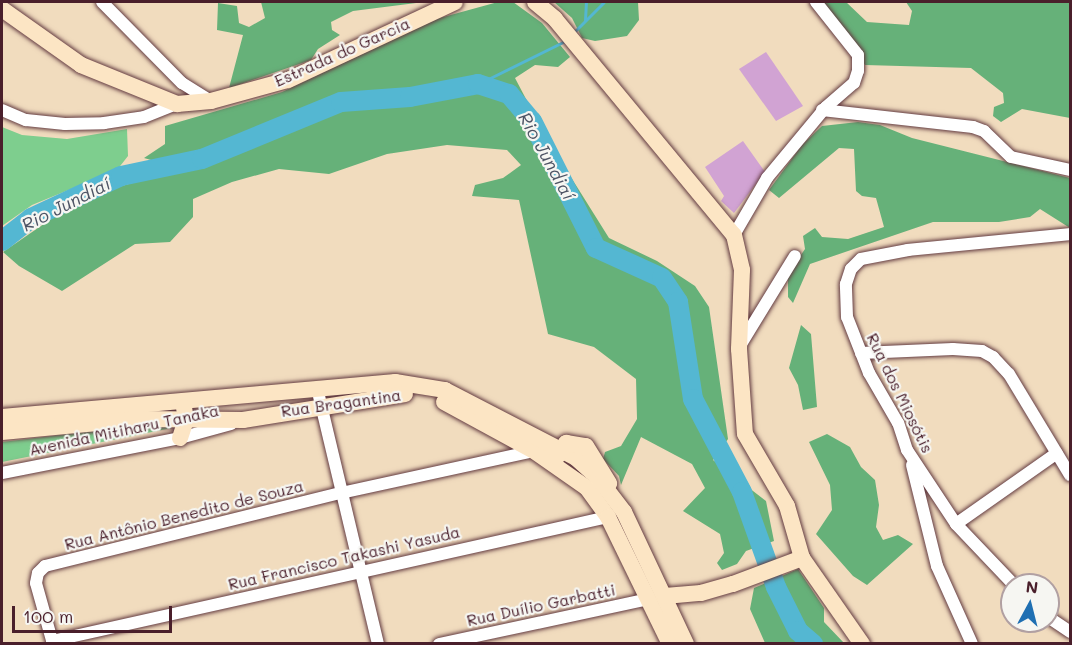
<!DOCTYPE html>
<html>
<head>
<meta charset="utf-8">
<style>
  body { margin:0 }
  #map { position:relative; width:1072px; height:645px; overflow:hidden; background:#f1dcbe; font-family:Mali,sans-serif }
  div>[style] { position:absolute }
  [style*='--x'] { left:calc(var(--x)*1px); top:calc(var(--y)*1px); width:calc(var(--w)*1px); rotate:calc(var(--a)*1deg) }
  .green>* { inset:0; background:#7ece8e }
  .forest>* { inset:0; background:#66b179 }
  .stream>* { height:3px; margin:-1.5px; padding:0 1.5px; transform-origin:1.5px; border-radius:1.5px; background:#54b7d2 }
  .river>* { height:20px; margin:-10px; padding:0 10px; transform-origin:10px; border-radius:10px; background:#54b7d2 }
  .building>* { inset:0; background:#d1a3d3 }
  .roads { filter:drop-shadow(0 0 2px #633b41) drop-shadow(0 0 2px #633b41) }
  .street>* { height:12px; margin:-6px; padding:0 6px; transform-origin:6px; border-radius:6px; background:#fff }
  .secondary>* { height:16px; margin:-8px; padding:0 8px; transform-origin:8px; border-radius:8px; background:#fce5c4 }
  span { translate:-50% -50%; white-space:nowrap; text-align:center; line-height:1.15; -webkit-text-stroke:4.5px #f6f6f2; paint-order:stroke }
  .street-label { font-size:16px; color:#4a1f2b }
  .water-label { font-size:18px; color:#4e5465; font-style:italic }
  .frame { position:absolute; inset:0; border:3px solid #4a1f2b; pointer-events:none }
  .north { position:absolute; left:1000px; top:573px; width:60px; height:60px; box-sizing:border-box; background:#f6f6f2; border:2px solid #b1a0a2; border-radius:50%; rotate:7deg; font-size:16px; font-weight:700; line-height:24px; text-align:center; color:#4a1f2b }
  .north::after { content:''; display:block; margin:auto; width:21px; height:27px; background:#1f6fb2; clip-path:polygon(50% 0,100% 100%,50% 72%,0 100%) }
  .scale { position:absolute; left:12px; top:606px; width:160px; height:27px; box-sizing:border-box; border:3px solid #4a1f2b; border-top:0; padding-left:8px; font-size:18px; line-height:21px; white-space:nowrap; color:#4a1f2b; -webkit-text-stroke:4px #f6f6f2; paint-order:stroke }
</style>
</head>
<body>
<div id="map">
  <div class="green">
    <div style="clip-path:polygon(2px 127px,22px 135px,67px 139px,127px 129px,128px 156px,117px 170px,32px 205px,2px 226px)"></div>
    <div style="clip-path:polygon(177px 421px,177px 427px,2px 462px,2px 442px)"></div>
  </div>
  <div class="forest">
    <div style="clip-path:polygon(261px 2px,424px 2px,353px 11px,331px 22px,332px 30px,340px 35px,318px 49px,311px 60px,229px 88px,243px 35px,217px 30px,218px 3px,237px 6px,239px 23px,249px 27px,265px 18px)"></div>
    <div style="clip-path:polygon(498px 2px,513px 2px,542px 23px,570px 57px,558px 67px,535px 65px,515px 78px,547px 139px,609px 238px,657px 261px,695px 286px,709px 307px,728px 439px,713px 460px,766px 501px,774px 541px,746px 551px,737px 564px,722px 570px,717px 563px,724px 553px,720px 534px,683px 511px,705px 488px,692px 464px,641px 437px,621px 485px,619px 476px,603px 459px,605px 452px,621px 446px,637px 419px,636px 379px,594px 347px,548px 334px,519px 200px,472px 196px,475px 185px,503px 178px,521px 165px,507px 150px,447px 145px,387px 154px,329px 174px,279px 169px,232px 182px,193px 199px,193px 217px,170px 242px,135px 244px,62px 291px,19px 266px,3px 252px,54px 217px,118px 187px,183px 169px,144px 158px,165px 144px,165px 126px,282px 92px,436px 19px)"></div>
    <div style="clip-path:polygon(554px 2px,638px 2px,639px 20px,627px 36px,595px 41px,582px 38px,572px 18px)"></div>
    <div style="clip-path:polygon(821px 2px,846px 2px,867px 22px,909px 25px,912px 11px,906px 2px,1070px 2px,1070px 118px,1022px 109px,1001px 122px,993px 116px,994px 107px,1004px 103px,1003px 93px,971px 68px,865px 65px)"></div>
    <div style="clip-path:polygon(858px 122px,880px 125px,912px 138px,1070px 178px,1070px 228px,1040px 209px,1030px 217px,999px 222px,933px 222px,810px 264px,793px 303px,788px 297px,788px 274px,805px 249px,803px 236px,815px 228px,822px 237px,848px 239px,884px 227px,876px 198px,862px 196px,856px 191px,854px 149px,839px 148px,779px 198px,769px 190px,802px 145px,822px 126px)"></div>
    <div style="clip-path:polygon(801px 325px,811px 334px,817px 407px,803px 410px,798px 385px,789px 368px)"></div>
    <div style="clip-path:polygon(827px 434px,850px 447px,861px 467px,875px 480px,879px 505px,876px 527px,883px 540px,898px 535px,913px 544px,867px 585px,853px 576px,816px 534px,832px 510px,830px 485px,809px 442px)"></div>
    <div style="clip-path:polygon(798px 569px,824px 608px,824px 622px,844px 643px,765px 643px,750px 609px,754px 588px)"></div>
  </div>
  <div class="stream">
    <div style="--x:585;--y:20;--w:18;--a:-87"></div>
    <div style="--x:574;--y:32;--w:42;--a:-45"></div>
    <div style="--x:478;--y:84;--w:97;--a:-26.3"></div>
  </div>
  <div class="river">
    <div style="--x:2;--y:241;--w:37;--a:-38"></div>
    <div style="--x:31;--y:218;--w:99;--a:-25"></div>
    <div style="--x:121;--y:176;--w:83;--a:-11.9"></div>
    <div style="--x:202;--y:159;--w:150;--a:-22.3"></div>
    <div style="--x:341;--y:102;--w:69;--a:-4.1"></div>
    <div style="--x:410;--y:97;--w:69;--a:-10.8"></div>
    <div style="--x:478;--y:84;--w:33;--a:18"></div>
    <div style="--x:509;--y:94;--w:35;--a:50"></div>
    <div style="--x:532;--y:121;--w:142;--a:63.3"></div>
    <div style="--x:596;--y:248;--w:72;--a:24.4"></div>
    <div style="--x:662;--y:278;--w:29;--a:56"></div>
    <div style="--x:678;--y:302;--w:98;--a:81.2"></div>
    <div style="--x:693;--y:399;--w:105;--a:62.2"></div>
    <div style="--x:742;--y:492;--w:101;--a:70.3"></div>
    <div style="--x:776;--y:587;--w:49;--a:63.4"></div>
    <div style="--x:798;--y:631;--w:20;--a:41"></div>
  </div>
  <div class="building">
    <div style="clip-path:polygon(766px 52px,803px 106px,776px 121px,739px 69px)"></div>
    <div style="clip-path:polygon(743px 141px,765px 172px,734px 213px,721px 201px,724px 196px,705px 167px)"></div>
  </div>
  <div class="roads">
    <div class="street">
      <div style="--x:102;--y:2;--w:114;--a:45.4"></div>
      <div style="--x:182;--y:83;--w:34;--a:32"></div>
      <div style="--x:2;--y:110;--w:26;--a:23"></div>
      <div style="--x:26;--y:120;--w:39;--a:6"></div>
      <div style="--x:65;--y:124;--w:39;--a:-1"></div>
      <div style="--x:104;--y:123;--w:40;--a:-8.5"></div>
      <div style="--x:144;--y:117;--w:35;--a:-22"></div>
      <div style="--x:822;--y:110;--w:152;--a:6.4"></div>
      <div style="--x:973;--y:127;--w:12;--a:20"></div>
      <div style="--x:984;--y:131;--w:37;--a:44"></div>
      <div style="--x:1011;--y:157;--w:60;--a:12.4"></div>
      <div style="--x:734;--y:235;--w:66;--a:-59.9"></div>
      <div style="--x:767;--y:178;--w:92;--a:-50.3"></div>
      <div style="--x:826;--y:107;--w:37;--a:-41"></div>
      <div style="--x:854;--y:83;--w:13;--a:-72"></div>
      <div style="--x:858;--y:71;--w:16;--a:-90"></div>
      <div style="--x:858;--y:55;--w:68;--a:-128.4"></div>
      <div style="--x:741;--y:344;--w:103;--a:-58.5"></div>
      <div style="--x:861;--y:353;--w:92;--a:-2.5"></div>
      <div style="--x:953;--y:349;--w:29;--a:4"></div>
      <div style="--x:982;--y:351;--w:13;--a:29"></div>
      <div style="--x:993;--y:357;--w:23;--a:47"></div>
      <div style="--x:1009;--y:374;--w:118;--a:58.9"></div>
      <div style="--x:318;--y:392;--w:259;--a:76.6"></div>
      <div style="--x:912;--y:465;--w:104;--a:76.1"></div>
      <div style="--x:937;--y:566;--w:85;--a:65.8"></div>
      <div style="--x:2;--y:473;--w:181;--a:-11.1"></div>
      <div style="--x:180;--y:438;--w:53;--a:-15.4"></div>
      <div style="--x:956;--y:524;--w:123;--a:-35.1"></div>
      <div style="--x:1014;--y:585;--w:84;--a:-133.6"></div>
      <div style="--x:956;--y:524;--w:89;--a:-123.5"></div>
      <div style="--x:907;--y:450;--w:28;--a:-108"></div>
      <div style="--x:898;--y:423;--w:58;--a:-120.1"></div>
      <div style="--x:869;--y:373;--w:60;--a:-111.4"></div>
      <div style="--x:847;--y:317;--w:33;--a:-92"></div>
      <div style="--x:846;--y:284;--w:16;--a:-72"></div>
      <div style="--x:851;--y:269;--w:14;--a:-45"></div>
      <div style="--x:861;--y:259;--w:48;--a:-10.8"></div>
      <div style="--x:908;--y:250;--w:163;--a:-5.6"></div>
      <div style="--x:1048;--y:617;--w:27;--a:34"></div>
      <div style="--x:52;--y:641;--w:570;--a:-12.57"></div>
      <div style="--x:53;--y:644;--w:63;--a:-105.6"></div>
      <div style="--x:36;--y:583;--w:10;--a:-79"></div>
      <div style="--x:38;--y:573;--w:10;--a:-45"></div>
      <div style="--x:45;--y:566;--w:305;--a:-13.9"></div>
      <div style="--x:341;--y:493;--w:198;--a:-12.3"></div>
      <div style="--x:439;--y:644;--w:215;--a:-12.1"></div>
    </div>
    <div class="secondary">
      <div style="--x:535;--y:2;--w:26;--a:40"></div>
      <div style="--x:555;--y:19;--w:281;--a:50.4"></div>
      <div style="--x:734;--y:235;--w:36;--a:77"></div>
      <div style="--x:742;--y:270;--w:79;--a:92.2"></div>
      <div style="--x:739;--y:349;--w:85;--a:86"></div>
      <div style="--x:745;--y:434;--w:83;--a:59.7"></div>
      <div style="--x:787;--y:506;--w:54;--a:73.9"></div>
      <div style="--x:802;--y:558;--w:105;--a:55.1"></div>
      <div style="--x:2;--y:9;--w:97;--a:35.3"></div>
      <div style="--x:81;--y:65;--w:104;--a:22.1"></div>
      <div style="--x:177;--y:104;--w:34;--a:-5"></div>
      <div style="--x:211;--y:101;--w:80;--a:-15.3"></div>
      <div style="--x:288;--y:80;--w:184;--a:-25"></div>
      <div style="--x:444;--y:402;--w:102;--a:28.6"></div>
      <div style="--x:534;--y:451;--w:65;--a:34.9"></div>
      <div style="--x:587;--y:488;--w:36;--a:54"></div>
      <div style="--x:608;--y:517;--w:141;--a:64"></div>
      <div style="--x:2;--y:417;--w:395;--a:-5.1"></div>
      <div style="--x:395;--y:382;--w:51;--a:9.1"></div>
      <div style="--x:445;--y:390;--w:148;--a:27.4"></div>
      <div style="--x:576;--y:458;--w:30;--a:42"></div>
      <div style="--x:598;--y:478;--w:43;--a:52.6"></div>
      <div style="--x:624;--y:512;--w:146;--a:64.8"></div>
      <div style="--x:2;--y:432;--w:138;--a:-5.4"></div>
      <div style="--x:139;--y:419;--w:104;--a:0.6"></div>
      <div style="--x:243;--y:420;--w:164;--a:-9.1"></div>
      <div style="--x:180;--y:438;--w:19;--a:-72"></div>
      <div style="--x:186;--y:420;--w:13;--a:-99"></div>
      <div style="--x:557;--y:457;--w:17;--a:-57"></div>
      <div style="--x:566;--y:443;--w:20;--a:9"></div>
      <div style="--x:586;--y:446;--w:44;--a:58.1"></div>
      <div style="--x:665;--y:596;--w:36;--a:-5"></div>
      <div style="--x:701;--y:593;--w:33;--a:-16"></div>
      <div style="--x:733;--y:584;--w:74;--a:-20.6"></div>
    </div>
  </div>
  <div class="street-label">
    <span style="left:342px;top:52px;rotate:-24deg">Estrada do Garcia</span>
    <span style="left:900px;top:393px;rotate:64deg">Rua dos Miosótis</span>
    <span style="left:341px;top:403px;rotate:-8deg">Rua Bragantina</span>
    <span style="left:124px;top:430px;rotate:-12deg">Avenida Mitiharu Tanaka</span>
    <span style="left:184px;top:515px;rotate:-14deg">Rua Antônio Benedito de Souza</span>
    <span style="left:344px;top:558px;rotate:-13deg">Rua Francisco Takashi Yasuda</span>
    <span style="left:541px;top:605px;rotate:-12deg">Rua Duílio Garbatti</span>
  </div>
  <div class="water-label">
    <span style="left:547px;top:156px;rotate:61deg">Rio Jundiaí</span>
    <span style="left:66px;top:204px;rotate:-27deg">Rio Jundiaí</span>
  </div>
  <div class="frame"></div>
  <div class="north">N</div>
  <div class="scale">100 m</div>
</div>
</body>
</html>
